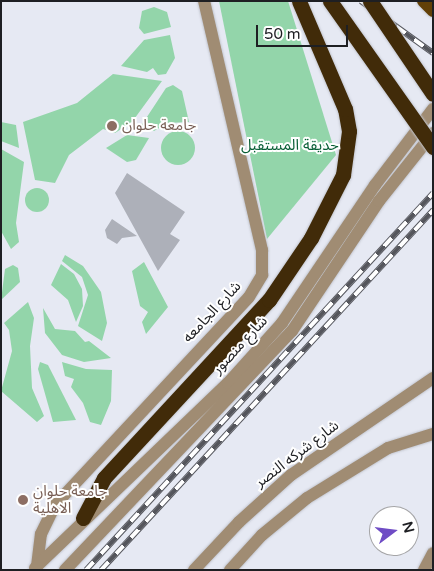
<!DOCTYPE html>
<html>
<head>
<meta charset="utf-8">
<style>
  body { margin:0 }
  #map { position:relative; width:434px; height:571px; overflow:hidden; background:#e6e9f3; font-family:"Varela Round","Noto Sans Arabic",sans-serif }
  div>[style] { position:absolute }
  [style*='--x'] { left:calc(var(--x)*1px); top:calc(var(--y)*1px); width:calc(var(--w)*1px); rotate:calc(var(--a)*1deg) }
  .green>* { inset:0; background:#93d5aa }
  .round { border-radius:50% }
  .building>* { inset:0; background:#adb0b9 }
  .roads { filter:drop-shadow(0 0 1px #c2c5ce) drop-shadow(0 0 1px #c2c5ce) }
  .minor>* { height:12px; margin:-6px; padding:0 6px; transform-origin:6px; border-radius:6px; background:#a08c73 }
  .major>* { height:12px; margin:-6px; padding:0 6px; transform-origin:6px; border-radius:6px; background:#624007 }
  .highway>* { height:15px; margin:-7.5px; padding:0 7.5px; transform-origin:7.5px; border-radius:7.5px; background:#412b09 }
  .rail>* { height:5.5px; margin-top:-2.75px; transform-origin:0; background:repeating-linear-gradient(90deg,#fff 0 11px,#55565c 0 22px); box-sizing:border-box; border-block:1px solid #55565c }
  .bridges { filter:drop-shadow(0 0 1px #c2c5ce) drop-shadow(0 0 1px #c2c5ce) }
  .highway-bridge>* { height:15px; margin:-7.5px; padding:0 7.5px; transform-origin:7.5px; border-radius:7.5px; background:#412b09 }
  .dots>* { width:14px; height:14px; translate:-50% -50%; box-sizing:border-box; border:2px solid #fff; border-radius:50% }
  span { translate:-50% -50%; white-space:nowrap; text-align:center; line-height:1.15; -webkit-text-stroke:4px #fff; paint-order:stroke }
  .education-label { font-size:15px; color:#785e54 }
  .left { translate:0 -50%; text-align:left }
  .park-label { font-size:15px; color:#085e35 }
  .street-label { font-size:15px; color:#1e1f23 }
  .frame { position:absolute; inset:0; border:2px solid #1e1f23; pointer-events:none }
  .north { position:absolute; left:369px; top:506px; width:50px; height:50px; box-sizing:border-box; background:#fff; border:1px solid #a5a5a7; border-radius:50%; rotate:75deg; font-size:14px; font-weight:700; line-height:20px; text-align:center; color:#1e1f23 }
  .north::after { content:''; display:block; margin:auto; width:18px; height:22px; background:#6f4cc5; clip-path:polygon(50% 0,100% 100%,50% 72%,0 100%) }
  .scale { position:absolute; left:256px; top:25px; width:92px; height:22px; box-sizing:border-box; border:2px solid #1e1f23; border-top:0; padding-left:6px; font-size:15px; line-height:18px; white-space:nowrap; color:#1e1f23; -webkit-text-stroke:4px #fff; paint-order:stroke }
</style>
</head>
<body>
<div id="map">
  <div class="green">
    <div style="clip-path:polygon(219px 1px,288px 1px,336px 155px,267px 239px)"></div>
    <div style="clip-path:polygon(154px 7px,167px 12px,171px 27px,144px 34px,139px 28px,142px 11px)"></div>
    <div style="clip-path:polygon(170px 35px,175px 58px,166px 74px,158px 75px,153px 68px,147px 72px,121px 66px,144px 40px)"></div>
    <div style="clip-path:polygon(113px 74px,162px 81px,132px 122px,115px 133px,103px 129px,69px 155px,55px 183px,35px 180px,23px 122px,77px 103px)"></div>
    <div style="clip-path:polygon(173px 85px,182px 91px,189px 122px,168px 123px,154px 131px,141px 126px,166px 88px)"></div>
    <div style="clip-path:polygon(1px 122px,16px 125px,19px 148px,1px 141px)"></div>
    <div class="round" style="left:161px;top:131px;width:34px;height:34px"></div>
    <div style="clip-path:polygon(127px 135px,149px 138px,136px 160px,127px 162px,106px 148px)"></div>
    <div style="clip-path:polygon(1px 149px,24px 162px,16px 223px,19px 242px,11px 249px,1px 231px)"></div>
    <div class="round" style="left:25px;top:188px;width:24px;height:24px"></div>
    <div style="clip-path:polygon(65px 255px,83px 266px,101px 292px,107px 323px,102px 341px,78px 326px,88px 295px,82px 277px,62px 261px)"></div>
    <div style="clip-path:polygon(144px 262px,168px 307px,146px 334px,142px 322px,148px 312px,140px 306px,132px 271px)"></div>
    <div style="clip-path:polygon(61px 264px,74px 274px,82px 289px,83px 306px,76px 322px,68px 300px,51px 285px)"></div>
    <div style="clip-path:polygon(13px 265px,18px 268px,20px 282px,1px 300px,5px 269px)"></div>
    <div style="clip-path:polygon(28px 302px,34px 318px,30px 346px,32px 388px,44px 416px,37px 422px,1px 391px,12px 351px,9px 330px,4px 323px)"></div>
    <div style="clip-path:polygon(43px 308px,55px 329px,75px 331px,85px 342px,89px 341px,111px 358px,84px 362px,62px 355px,45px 333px)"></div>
    <div style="clip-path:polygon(40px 362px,48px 365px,76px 420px,53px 422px,38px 369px)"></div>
    <div style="clip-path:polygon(62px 362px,86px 369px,112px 370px,111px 401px,101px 425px,90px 422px,83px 403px,71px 387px,74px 379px,65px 376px)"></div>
  </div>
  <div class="building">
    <div style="clip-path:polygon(127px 173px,185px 212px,170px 234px,180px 240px,158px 271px,115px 193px)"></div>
    <div style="clip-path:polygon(112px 219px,137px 236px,122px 238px,117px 244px,107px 238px,105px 230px)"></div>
  </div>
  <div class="roads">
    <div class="minor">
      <div style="--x:37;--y:566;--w:32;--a:-83"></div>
      <div style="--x:41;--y:534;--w:32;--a:-64"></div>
      <div style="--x:55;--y:505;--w:284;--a:-47"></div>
      <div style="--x:249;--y:297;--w:26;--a:-59"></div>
      <div style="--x:262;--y:275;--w:25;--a:-90"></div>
      <div style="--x:262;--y:250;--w:256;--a:-103.1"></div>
      <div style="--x:35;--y:568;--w:267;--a:-43.8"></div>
      <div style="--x:228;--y:383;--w:81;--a:-48"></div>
      <div style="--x:282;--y:323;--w:166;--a:-56"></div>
      <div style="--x:375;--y:185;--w:96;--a:-52.7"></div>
      <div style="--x:65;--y:570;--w:330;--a:-46.5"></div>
      <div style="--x:292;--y:331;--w:156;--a:-56.2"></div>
      <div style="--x:379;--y:201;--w:87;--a:-51.5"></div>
      <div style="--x:194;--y:570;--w:66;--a:-46.8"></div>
      <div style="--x:239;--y:522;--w:70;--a:-42.1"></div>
      <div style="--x:291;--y:475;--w:172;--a:-34.3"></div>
      <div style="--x:230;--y:570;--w:47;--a:-47.6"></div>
      <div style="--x:262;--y:535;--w:58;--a:-39.4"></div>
      <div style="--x:307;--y:498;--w:95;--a:-31.7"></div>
      <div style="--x:388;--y:448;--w:47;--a:-17.3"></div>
      <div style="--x:424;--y:570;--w:19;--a:-62"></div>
    </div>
    <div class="major">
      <div style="--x:423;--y:1;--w:14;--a:45"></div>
    </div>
    <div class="highway">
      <div style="--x:83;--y:518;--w:45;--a:-62.3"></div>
      <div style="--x:104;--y:478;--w:243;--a:-47.2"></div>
      <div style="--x:269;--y:300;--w:75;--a:-55.9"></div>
      <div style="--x:311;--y:238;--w:71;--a:-63.1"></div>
      <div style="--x:343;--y:175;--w:44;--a:-82.2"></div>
      <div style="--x:349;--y:131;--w:22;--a:-100"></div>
      <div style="--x:345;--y:109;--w:117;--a:-113.1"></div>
    </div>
  </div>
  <div class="rail">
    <div style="--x:361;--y:1;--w:89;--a:35.8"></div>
    <div style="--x:86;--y:570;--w:512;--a:-47.37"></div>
    <div style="--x:101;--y:570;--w:490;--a:-47.3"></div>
  </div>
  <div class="bridges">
    <div class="highway-bridge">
      <div style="--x:330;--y:1;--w:179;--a:54.8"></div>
      <div style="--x:370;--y:1;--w:112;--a:55.9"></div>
    </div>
  </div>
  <div class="dots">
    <div style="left:112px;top:126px;background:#8d6e63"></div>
    <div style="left:23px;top:500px;background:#8d6e63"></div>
  </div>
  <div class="education-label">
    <span class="left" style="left:122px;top:126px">جامعة حلوان</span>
    <span class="left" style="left:33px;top:500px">جامعة حلوان<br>الاهلية</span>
  </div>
  <div class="park-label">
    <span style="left:290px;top:146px">حديقة المستقبل</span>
  </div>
  <div class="street-label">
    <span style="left:212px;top:312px;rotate:-47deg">شارع الجامعه</span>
    <span style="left:240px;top:345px;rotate:-47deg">شارع منصور</span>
    <span style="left:297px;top:454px;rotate:-37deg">شارع شركه النصر</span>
  </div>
  <div class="frame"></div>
  <div class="north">N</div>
  <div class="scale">50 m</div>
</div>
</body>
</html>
